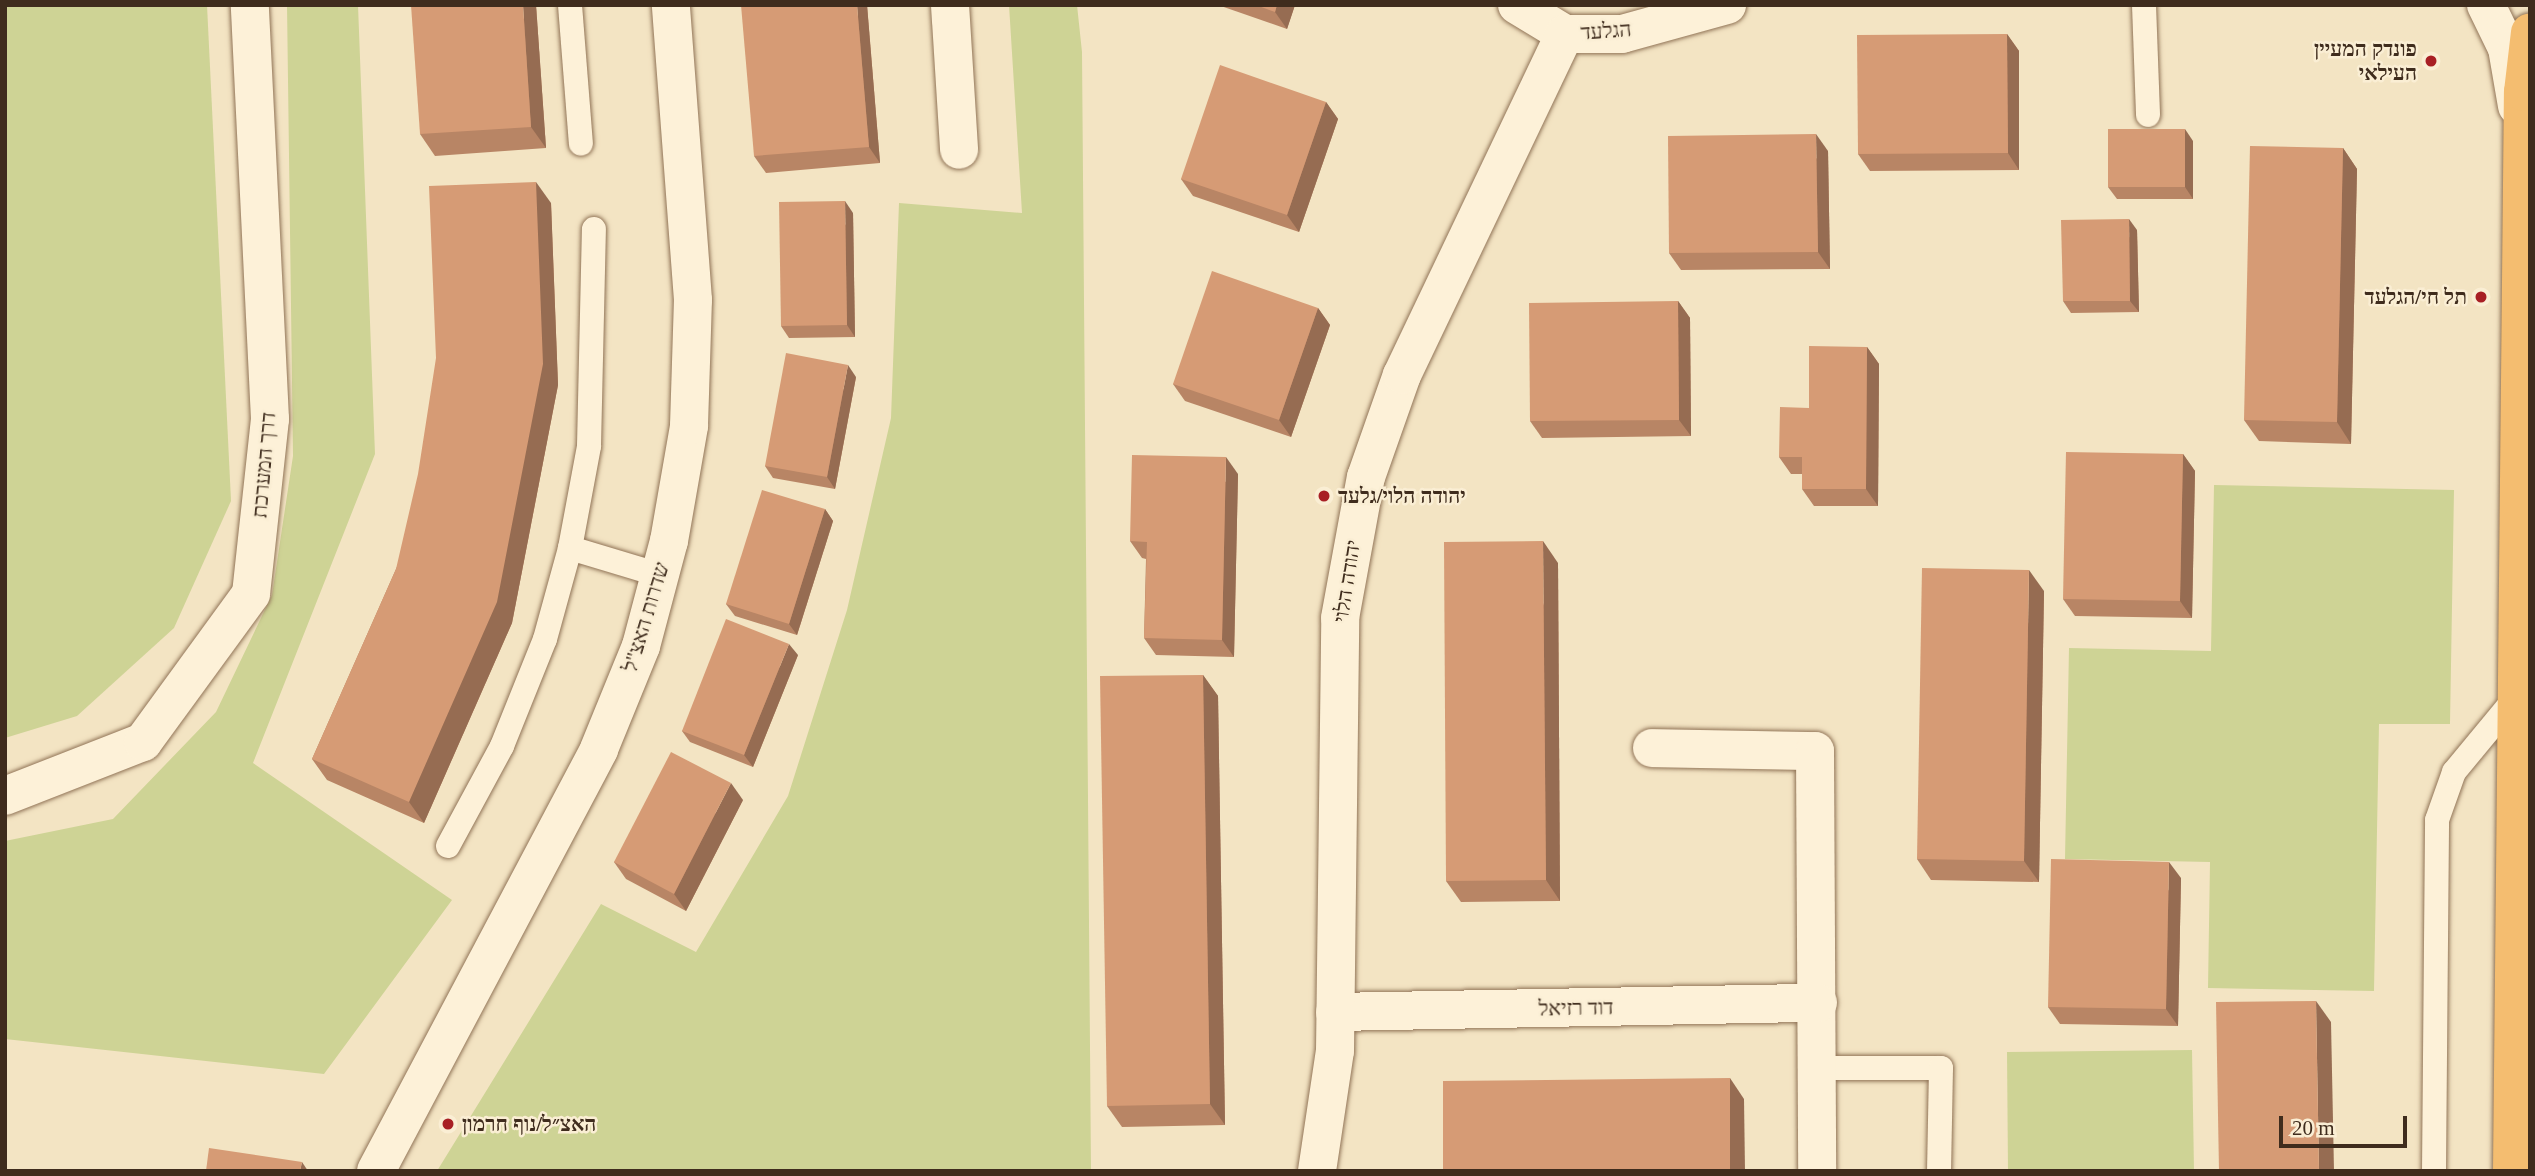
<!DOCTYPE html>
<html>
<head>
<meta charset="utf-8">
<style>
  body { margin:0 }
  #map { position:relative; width:2535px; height:1176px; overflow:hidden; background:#f3e4c3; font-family:"Times New Roman",Heebo,serif }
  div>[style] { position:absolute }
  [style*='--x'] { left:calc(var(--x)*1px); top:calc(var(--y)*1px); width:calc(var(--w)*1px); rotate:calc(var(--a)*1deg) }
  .green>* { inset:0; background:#ced395 }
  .roads { filter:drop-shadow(0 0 2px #917457) drop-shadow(0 0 2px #917457) }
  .service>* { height:24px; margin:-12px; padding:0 12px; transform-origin:12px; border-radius:12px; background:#fdf1d8 }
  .minor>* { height:38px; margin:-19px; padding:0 19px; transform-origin:19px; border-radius:19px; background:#fdf1d8 }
  .tertiary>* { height:38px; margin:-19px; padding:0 19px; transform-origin:19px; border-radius:19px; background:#fdf1d8 }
  .trunk>* { height:38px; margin:-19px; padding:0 19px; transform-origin:19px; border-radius:19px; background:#f4bd70 }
  .wall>* { inset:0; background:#b88565 }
  .shaded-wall>* { inset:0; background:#966c52 }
  .building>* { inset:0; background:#d69b75 }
  .dots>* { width:19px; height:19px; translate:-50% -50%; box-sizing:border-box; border:4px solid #faeed4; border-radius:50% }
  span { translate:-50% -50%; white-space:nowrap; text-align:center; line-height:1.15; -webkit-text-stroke:5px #faeed4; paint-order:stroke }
  .street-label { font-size:21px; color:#3f2c1d }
  .poi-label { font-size:21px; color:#3f2c1d; font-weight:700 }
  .right { translate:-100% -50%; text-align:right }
  .left { translate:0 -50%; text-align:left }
  .frame { position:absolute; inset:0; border:7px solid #3f2c1d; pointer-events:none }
  .scale { position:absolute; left:2279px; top:1116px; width:128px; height:32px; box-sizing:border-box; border:4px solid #3f2c1d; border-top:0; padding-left:9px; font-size:21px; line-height:24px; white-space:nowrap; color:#3f2c1d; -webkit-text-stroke:5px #faeed4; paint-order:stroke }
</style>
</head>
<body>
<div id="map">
  <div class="green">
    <div style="clip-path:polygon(5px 5px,207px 5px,231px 501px,174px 628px,77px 716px,5px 738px)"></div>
    <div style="clip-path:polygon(287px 5px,358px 5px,375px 454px,253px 763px,452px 900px,324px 1074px,5px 1039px,5px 841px,113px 819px,216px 712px,272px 595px,293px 456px)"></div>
    <div style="clip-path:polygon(1009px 5px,1077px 5px,1082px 52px,1091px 1171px,437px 1171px,601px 904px,696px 952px,788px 796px,847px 610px,891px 418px,899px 203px,1022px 213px)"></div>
    <div style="clip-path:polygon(2214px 485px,2454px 490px,2450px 724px,2379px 724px,2374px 991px,2208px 988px,2210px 862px,2065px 859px,2069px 648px,2211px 651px)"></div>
    <div style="clip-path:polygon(2192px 1050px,2194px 1171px,2008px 1171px,2007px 1052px)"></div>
  </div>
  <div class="roads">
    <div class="service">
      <div style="--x:570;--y:5;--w:139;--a:85.5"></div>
      <div style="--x:2144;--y:5;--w:110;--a:87.9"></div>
      <div style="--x:570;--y:548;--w:94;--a:16.7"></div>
      <div style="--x:448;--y:846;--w:114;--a:-61.6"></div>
      <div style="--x:502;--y:746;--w:115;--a:-68.1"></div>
      <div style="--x:545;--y:639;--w:94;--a:-74.6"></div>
      <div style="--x:570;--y:548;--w:104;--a:-79.4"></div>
      <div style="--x:589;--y:446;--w:217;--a:-88.7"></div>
      <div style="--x:1818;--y:1068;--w:123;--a:0"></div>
      <div style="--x:1941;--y:1068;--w:103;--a:91.1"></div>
      <div style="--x:2434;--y:1171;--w:351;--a:-89.5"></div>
      <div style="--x:2437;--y:820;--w:51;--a:-70.5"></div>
      <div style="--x:2454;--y:772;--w:97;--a:-50.4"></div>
    </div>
    <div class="minor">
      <div style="--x:950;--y:5;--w:145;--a:86.4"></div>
      <div style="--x:1652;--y:748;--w:163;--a:1.1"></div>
      <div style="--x:1815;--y:751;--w:420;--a:89.7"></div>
      <div style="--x:5;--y:796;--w:148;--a:-21.4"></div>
      <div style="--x:143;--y:742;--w:183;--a:-53.9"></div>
      <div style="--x:251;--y:594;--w:176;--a:-83.8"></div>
      <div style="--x:270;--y:419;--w:414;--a:-92.8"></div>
      <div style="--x:1335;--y:1012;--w:483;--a:-1.1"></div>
      <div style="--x:376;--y:1171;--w:477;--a:-62.1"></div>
      <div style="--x:599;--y:749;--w:111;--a:-67.8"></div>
      <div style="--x:641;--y:646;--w:109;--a:-75.1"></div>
      <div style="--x:669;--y:541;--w:117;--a:-80.1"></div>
      <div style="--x:689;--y:426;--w:126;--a:-88.2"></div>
      <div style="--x:693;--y:300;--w:296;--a:-94.3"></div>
    </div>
    <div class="tertiary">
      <div style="--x:1517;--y:5;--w:56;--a:31.1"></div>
      <div style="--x:1565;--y:34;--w:57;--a:0"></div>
      <div style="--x:1622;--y:34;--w:109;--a:-15.4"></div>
      <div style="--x:2486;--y:5;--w:48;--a:64"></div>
      <div style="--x:2507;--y:48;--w:59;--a:80.2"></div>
      <div style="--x:1317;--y:1171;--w:121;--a:-81.5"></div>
      <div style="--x:1335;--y:1051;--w:433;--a:-89.3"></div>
      <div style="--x:1340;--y:618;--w:143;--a:-79.6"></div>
      <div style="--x:1366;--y:477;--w:108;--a:-70.6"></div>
      <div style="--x:1402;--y:375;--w:378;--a:-64.5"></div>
    </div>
    <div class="trunk">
      <div style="--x:2512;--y:1171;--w:1079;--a:-89.42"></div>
      <div style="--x:2523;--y:92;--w:60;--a:-83.3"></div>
    </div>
  </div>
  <div class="wall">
    <div style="clip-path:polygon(536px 5px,546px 148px,435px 156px,420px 134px)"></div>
    <div style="clip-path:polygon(867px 5px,880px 163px,766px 173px,754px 156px)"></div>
    <div style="clip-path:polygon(1218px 5px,1295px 5px,1287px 29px)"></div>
    <div style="clip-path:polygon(2007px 34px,2019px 51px,2019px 170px,1870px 171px,1858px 154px)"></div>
    <div style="clip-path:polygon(1326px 102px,1338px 119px,1299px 232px,1193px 196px,1181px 179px)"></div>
    <div style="clip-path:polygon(2193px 141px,2193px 199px,2117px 199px,2108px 187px)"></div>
    <div style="clip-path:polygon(2343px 148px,2357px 169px,2351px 444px,2259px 441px,2244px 420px)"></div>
    <div style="clip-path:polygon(1828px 151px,1830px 269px,1681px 270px,1669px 253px)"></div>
    <div style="clip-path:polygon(551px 203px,558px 385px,512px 623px,424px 823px,327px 780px,312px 759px,396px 569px)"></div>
    <div style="clip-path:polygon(853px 213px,855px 337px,789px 338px,781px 326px)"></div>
    <div style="clip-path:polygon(2137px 230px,2139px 312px,2071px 313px,2063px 301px)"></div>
    <div style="clip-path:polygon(1678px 301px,1690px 318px,1691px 436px,1542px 438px,1530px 421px)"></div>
    <div style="clip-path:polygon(1318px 308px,1330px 325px,1291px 437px,1185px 401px,1173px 384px)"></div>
    <div style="clip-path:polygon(1867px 347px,1879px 364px,1878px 506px,1814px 506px,1802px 489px,1802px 474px,1791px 474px,1779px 457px,1809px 408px)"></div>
    <div style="clip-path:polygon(856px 377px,835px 489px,773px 478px,765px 466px)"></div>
    <div style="clip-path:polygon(2183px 454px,2195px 471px,2192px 618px,2075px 616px,2063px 599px)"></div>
    <div style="clip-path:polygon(1238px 474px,1234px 657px,1156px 655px,1144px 638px,1146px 559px,1142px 558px,1130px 541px)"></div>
    <div style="clip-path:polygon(825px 509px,833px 521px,797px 635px,735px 616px,726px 604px)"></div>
    <div style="clip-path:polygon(1558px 563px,1560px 901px,1461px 902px,1446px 881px)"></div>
    <div style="clip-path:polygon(2044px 591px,2039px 882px,1931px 880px,1917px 859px)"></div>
    <div style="clip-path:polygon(798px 655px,753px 767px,690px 742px,682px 731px)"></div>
    <div style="clip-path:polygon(1203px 675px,1218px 696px,1225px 1125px,1122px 1127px,1107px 1106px)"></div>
    <div style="clip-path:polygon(743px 800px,686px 911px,626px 879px,614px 862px)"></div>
    <div style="clip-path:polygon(2181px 878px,2178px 1026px,2060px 1024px,2048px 1007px)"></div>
  </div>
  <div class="shaded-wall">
    <div style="clip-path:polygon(523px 5px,536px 5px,546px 148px,531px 127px)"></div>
    <div style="clip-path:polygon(857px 5px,867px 5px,880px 163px,869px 147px)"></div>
    <div style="clip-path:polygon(1277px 5px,1295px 5px,1287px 29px,1275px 12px)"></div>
    <div style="clip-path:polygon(2007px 34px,2019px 51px,2019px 170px,2008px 153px)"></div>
    <div style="clip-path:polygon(1326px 102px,1338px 119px,1299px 232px,1287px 215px)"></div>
    <div style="clip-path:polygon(2185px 129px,2193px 141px,2193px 199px,2185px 187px)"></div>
    <div style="clip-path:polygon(1816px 134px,1828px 151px,1830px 269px,1818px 252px)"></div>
    <div style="clip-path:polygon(2343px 148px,2357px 169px,2351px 444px,2337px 422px)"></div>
    <div style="clip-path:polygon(536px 182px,551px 203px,558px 385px,512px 623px,424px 823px,409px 802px)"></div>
    <div style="clip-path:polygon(845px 201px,853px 213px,855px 337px,847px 325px)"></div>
    <div style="clip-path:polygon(2129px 219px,2137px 230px,2139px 312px,2130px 301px)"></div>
    <div style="clip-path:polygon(1678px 301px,1690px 318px,1691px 436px,1679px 420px)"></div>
    <div style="clip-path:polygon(1318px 308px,1330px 325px,1291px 437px,1279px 420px)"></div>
    <div style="clip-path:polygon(1867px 347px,1879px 364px,1878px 506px,1866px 489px)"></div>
    <div style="clip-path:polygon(848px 365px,856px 377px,835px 489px,827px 477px)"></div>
    <div style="clip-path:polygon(2183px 454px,2195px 471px,2192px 618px,2180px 601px)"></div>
    <div style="clip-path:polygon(1226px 457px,1238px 474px,1234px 657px,1222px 640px)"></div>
    <div style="clip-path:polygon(825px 509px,833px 521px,797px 635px,789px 624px)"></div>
    <div style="clip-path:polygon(1543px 541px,1558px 563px,1560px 901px,1546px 880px)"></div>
    <div style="clip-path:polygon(2029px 570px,2044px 591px,2039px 882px,2024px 861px)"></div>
    <div style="clip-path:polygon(789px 644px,798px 655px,753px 767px,744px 755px)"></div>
    <div style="clip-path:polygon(1203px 675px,1218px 696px,1225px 1125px,1210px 1104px)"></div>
    <div style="clip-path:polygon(731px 783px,743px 800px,686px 911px,674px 894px)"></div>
    <div style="clip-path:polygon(2169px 862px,2181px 878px,2178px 1026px,2166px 1009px)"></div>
    <div style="clip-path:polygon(2316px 1001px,2331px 1022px,2334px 1171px,2319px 1171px)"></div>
    <div style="clip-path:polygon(1730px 1078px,1744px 1099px,1745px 1171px,1730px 1171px)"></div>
    <div style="clip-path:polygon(302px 1162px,308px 1171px,300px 1171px)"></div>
  </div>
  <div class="building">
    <div style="clip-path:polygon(411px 5px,523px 5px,531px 127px,420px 134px)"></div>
    <div style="clip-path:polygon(741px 5px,857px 5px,869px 147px,754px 156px)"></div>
    <div style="clip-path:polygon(1256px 5px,1277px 5px,1275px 12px)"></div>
    <div style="clip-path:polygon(2007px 34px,2008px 153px,1858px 154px,1857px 35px)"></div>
    <div style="clip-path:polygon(1220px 65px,1326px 102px,1287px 215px,1181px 179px)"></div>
    <div style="clip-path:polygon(2108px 129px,2185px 129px,2185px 187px,2108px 187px)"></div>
    <div style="clip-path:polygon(1816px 134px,1818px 252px,1669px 253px,1668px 136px)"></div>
    <div style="clip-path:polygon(2250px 146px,2343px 148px,2337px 422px,2244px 420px)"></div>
    <div style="clip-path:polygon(536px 182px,543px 364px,497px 602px,409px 802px,312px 759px,396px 569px,418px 474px,436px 358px,429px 186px)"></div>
    <div style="clip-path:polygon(845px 201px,847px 325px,781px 326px,779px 202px)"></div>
    <div style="clip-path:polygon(2129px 219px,2130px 301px,2063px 301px,2061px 220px)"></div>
    <div style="clip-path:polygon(1212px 271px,1318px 308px,1279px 420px,1173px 384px)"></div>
    <div style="clip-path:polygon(1678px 301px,1679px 420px,1530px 421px,1529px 303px)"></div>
    <div style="clip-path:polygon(1809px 346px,1867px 347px,1866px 489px,1802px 489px,1802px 457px,1779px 457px,1780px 407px,1809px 408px)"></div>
    <div style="clip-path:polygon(786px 353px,848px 365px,827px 477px,765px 466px)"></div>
    <div style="clip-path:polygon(2066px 452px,2183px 454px,2180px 601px,2063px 599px)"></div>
    <div style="clip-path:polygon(1132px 455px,1226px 457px,1222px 640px,1144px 638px,1147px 542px,1130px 541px)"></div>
    <div style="clip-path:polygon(762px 490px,825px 509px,789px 624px,726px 604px)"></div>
    <div style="clip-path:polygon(1543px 541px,1546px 880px,1446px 881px,1444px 542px)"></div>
    <div style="clip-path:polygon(1922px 568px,2029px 570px,2024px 861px,1917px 859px)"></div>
    <div style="clip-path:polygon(726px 619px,789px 644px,744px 755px,682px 731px)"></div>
    <div style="clip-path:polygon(1203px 675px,1210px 1104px,1107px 1106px,1100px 676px)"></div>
    <div style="clip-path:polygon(671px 752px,731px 783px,674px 894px,614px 862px)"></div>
    <div style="clip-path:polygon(2051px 859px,2169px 862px,2166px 1009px,2048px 1007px)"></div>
    <div style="clip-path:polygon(2316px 1001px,2319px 1171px,2219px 1171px,2216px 1002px)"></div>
    <div style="clip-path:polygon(1730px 1078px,1730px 1171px,1443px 1171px,1443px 1081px)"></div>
    <div style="clip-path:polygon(209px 1148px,302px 1162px,300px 1171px,206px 1171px)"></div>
  </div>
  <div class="dots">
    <div style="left:2431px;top:61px;background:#a81f24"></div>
    <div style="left:2481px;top:297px;background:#a81f24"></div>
    <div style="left:1324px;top:496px;background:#a81f24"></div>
    <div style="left:448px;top:1124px;background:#a81f24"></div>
  </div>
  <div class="street-label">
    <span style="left:1606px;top:31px;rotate:-4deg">הגלעד</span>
    <span style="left:264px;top:465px;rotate:-85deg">דרך המערכת</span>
    <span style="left:1347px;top:581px;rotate:-81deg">יהודה הלוי</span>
    <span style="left:646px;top:617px;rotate:-73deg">שדרות האצ"ל</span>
    <span style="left:1576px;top:1008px;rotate:-1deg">דוד רזיאל</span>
  </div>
  <div class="poi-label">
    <span class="right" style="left:2417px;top:61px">פונדק המעיין<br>העילאי</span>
    <span class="right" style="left:2467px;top:297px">תל חי/הגלעד</span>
    <span class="left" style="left:1338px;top:496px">יהודה הלוי/גלעד</span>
    <span class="left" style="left:462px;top:1124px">האצ״ל/נוף חרמון</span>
  </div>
  <div class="frame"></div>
  <div class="scale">20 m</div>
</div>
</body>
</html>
